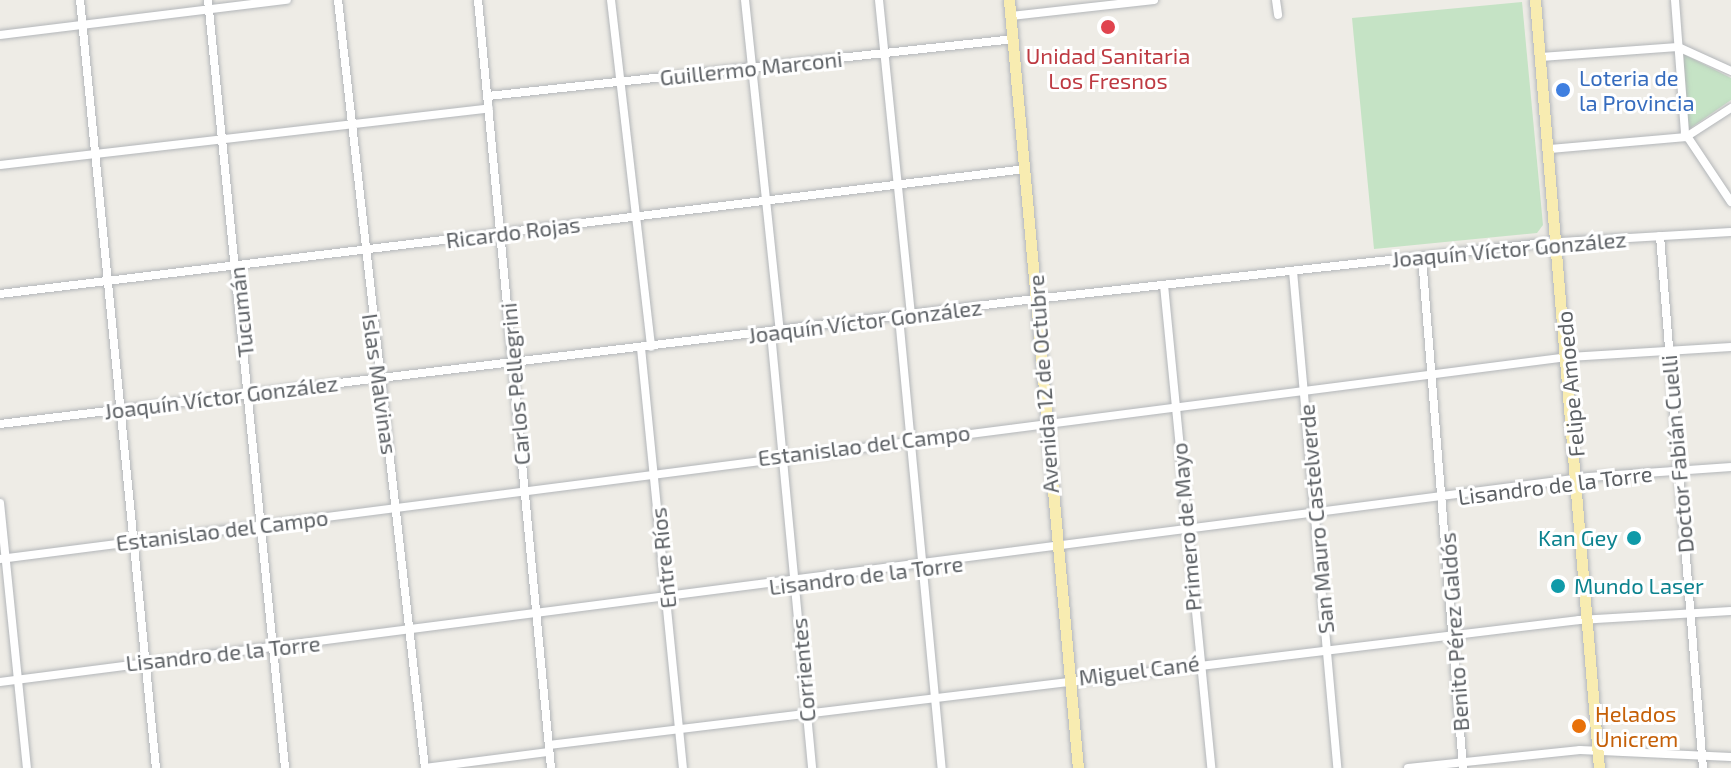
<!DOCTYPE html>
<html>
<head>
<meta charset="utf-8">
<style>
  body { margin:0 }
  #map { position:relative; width:1731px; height:768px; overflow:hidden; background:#eeece6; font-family:"Exo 2",sans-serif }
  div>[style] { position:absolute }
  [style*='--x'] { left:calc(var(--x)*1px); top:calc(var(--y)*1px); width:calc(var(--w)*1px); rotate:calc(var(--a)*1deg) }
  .green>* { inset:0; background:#c5e3c5 }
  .roads { filter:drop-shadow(0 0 2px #b3b6b9) drop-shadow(0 0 2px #b3b6b9) }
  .minor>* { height:8px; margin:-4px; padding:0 4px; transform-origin:4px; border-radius:4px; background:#fff }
  .major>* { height:11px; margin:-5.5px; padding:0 5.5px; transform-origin:5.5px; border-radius:5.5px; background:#f8ecb1 }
  .dots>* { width:22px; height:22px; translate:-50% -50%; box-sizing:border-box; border:4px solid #fff; border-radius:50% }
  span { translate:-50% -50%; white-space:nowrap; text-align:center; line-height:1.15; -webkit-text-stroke:6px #fff; paint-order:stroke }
  .health-label { font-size:22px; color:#be3a42 }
  .street-label { font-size:22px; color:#5d6165 }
  .shop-label { font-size:22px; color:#366cbe }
  .left { translate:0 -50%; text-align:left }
  .culture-label { font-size:22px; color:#0d838f }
  .right { translate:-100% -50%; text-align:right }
  .food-label { font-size:22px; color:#c56008 }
</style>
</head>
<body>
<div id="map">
  <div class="green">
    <div style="clip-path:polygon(1522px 2px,1543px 225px,1537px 233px,1374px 249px,1352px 18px)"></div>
    <div style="clip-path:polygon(1683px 54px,1731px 78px,1731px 100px,1689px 129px)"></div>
  </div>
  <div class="roads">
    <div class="minor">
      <div style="--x:80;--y:0;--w:772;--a:84.35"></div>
      <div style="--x:208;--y:0;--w:772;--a:84.27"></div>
      <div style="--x:338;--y:0;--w:773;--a:83.54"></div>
      <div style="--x:478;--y:0;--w:771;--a:84.57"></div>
      <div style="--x:611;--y:0;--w:349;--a:83.4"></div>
      <div style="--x:745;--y:0;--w:333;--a:84"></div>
      <div style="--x:879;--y:0;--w:317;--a:84.2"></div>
      <div style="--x:1276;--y:0;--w:15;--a:82"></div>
      <div style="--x:1675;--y:0;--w:133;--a:85.7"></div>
      <div style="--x:1685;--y:133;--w:83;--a:56.3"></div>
      <div style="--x:1011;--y:16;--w:144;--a:-6.4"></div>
      <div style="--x:0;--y:35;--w:289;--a:-7"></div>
      <div style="--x:1541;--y:57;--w:137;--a:-4.2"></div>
      <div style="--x:1678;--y:47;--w:58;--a:24.4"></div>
      <div style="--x:488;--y:96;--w:529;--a:-6.18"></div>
      <div style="--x:1550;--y:149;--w:137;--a:-5"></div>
      <div style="--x:1686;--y:137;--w:54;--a:-32.8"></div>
      <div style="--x:0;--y:165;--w:492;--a:-6.6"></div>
      <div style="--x:1660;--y:236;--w:534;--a:85.38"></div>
      <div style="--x:1422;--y:257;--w:513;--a:85.41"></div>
      <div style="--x:1293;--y:271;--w:499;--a:84.9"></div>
      <div style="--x:1164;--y:285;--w:485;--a:84.4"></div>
      <div style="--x:0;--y:294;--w:1033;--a:-6.95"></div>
      <div style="--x:899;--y:317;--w:453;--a:84.6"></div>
      <div style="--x:771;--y:333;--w:437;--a:84.6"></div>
      <div style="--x:641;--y:348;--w:422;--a:84.3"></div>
      <div style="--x:0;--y:424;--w:1043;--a:-6.89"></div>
      <div style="--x:1035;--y:299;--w:512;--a:-6.28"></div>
      <div style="--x:1544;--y:243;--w:187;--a:-3.4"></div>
      <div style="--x:0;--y:503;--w:266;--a:84.2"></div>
      <div style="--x:0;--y:559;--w:1582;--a:-7.34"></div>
      <div style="--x:1569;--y:357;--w:162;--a:-3.5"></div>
      <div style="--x:0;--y:682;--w:1602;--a:-7.35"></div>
      <div style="--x:1589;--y:477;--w:142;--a:-4"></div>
      <div style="--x:549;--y:745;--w:1038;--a:-6.92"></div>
      <div style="--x:1579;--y:620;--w:152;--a:-3.4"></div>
      <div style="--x:425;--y:768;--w:125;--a:-7.4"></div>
      <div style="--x:1408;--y:768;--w:173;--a:-6"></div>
      <div style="--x:1580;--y:750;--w:151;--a:2.7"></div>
    </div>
    <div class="major">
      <div style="--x:1009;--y:0;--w:771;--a:84.87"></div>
      <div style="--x:1535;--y:0;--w:771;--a:85.24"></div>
    </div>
  </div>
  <div class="dots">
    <div style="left:1108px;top:27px;background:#e0444e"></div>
    <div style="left:1563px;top:90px;background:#3f7fe0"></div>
    <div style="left:1634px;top:538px;background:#0f9aa8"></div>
    <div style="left:1558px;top:586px;background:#0f9aa8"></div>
    <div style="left:1579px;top:726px;background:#e8710a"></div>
  </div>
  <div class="health-label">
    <span style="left:1108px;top:68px">Unidad Sanitaria<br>Los Fresnos</span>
  </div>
  <div class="street-label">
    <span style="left:751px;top:68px;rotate:-6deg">Guillermo Marconi</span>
    <span style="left:513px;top:232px;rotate:-7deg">Ricardo Rojas</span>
    <span style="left:1509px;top:249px;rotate:-5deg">Joaquín Víctor González</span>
    <span style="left:241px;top:312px;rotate:-96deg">Tucumán</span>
    <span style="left:865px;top:321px;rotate:-7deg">Joaquín Víctor González</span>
    <span style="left:380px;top:384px;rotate:82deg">Islas Malvinas</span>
    <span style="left:515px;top:384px;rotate:-95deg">Carlos Pellegrini</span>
    <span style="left:1043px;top:384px;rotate:-94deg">Avenida 12 de Octubre</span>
    <span style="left:1570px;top:384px;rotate:-95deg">Felipe Amoedo</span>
    <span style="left:221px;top:397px;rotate:-7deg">Joaquín Víctor González</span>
    <span style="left:864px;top:445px;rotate:-7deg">Estanislao del Campo</span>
    <span style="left:1677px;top:454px;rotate:-95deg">Doctor Fabián Cuelli</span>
    <span style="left:1555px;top:485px;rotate:-7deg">Lisandro de la Torre</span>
    <span style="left:1316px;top:519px;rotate:-95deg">San Mauro Castelverde</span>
    <span style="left:1186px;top:527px;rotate:-95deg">Primero de Mayo</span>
    <span style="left:222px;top:530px;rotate:-7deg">Estanislao del Campo</span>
    <span style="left:663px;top:558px;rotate:-96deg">Entre Ríos</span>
    <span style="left:866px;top:575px;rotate:-7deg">Lisandro de la Torre</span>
    <span style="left:1454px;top:632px;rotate:-94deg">Benito Pérez Galdós</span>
    <span style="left:223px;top:653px;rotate:-6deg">Lisandro de la Torre</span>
    <span style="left:803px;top:670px;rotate:-95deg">Corrientes</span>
    <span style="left:1139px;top:670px;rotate:-7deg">Miguel Cané</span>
  </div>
  <div class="shop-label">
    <span class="left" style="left:1579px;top:90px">Loteria de<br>la Provincia</span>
  </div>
  <div class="culture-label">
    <span class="right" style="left:1618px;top:538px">Kan Gey</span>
    <span class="left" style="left:1574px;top:586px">Mundo Laser</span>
  </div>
  <div class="food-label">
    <span class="left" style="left:1595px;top:726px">Helados<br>Unicrem</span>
  </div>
</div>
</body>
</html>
